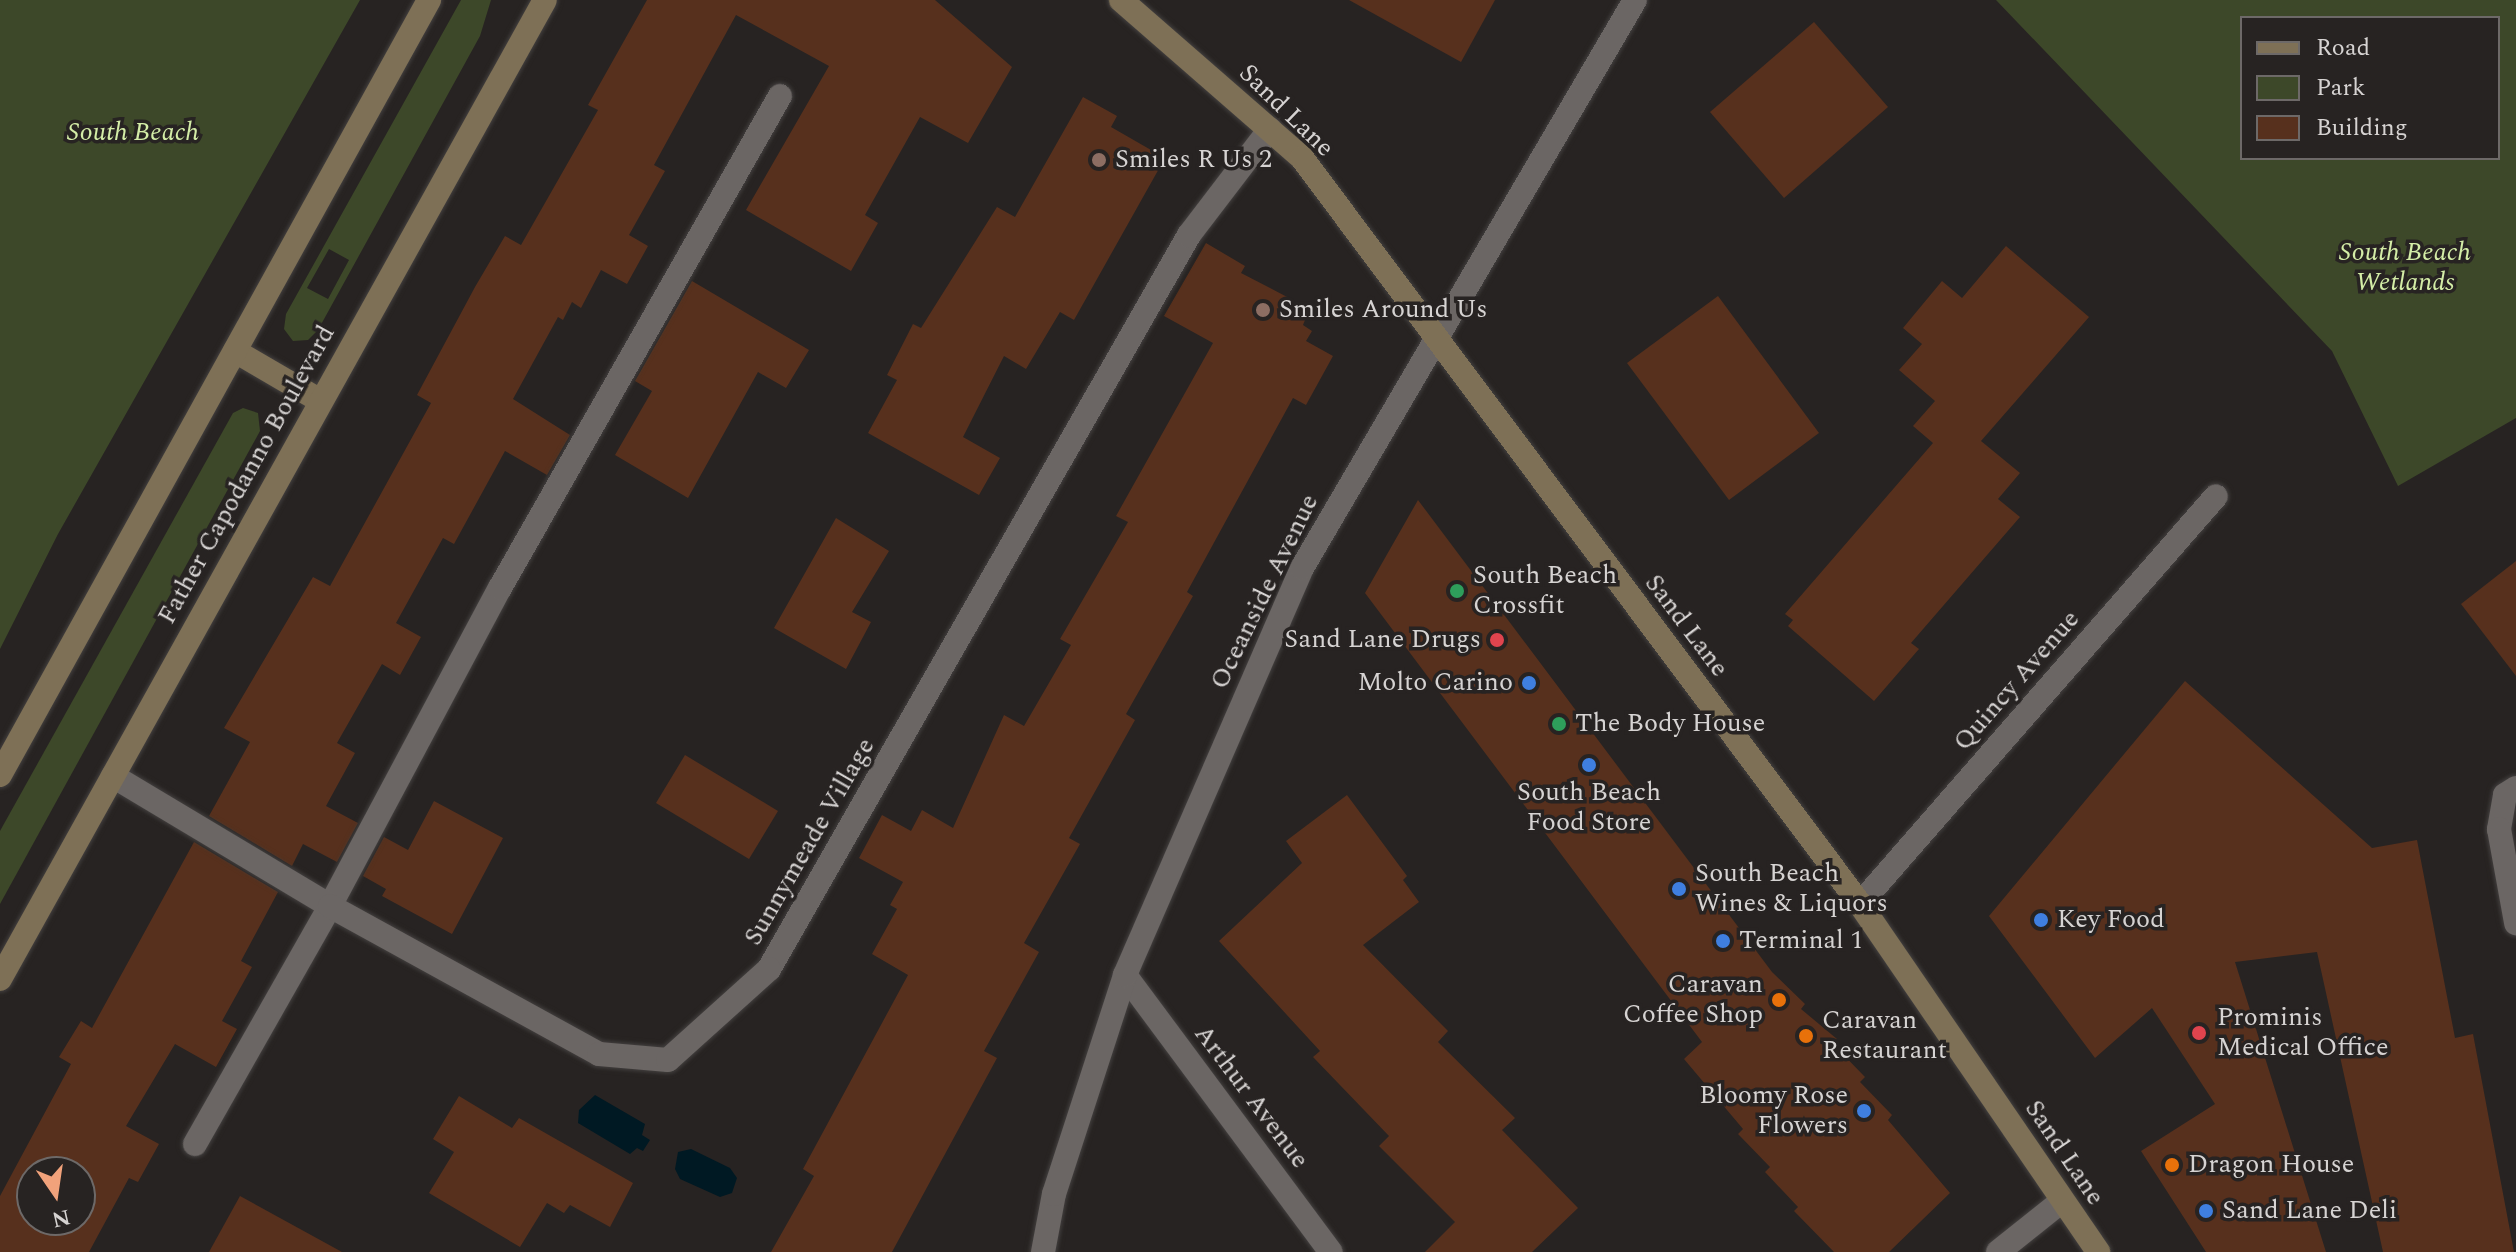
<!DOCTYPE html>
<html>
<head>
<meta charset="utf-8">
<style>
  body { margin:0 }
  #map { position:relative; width:2516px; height:1252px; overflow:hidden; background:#272322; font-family:Spectral,serif }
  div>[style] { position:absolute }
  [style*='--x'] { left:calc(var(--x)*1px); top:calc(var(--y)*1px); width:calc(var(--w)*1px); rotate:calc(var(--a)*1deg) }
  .green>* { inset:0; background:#3d4829 }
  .water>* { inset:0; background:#001923 }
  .building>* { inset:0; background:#57301d }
  .roads { filter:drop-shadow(0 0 2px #43403f) drop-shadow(0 0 2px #43403f) }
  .lane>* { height:24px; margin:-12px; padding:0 12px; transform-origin:12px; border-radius:12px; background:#6b6664 }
  .street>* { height:24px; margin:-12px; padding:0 12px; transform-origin:12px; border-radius:12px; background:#6b6664 }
  .secondary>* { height:24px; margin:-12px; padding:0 12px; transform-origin:12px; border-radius:12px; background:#7e7056 }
  .dots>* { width:22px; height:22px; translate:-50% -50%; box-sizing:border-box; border:4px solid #272322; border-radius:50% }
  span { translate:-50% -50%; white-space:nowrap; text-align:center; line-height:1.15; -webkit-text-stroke:7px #272322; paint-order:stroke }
  .street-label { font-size:26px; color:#d6d3d2 }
  .park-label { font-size:26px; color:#d4eda7; font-style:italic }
  .poi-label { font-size:26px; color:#d6d3d2 }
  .left { translate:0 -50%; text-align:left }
  .right { translate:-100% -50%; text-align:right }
  .legend { position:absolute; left:2240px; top:16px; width:260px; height:144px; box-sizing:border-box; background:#272322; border:2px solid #6d6968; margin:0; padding:10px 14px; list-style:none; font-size:24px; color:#d6d3d2 }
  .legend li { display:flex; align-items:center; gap:16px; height:40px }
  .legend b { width:40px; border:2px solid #6d6968 }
  .north { position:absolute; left:16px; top:1156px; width:80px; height:80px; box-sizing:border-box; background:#272322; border:2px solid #6d6968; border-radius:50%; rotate:167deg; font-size:22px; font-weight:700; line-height:32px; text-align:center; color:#d6d3d2 }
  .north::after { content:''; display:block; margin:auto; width:28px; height:36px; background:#f1a27b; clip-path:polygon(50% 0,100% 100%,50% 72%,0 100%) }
</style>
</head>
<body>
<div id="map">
  <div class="green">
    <div style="clip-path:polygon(0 0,360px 0,58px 534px,0 649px)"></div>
    <div style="clip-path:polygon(evenodd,461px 0,491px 0,480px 36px,318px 330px,308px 340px,293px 341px,284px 329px,286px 314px,461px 0,329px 249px,349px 260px,328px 299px,307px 288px,329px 249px)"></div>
    <div style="clip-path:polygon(evenodd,1996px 0,2516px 0,2516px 418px,2398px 486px,2332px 351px,1996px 0,2242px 18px,2498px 18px,2498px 158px,2242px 158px,2242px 18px)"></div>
    <div style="clip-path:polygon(243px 408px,258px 413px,260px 431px,0 904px,0 831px,233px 413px)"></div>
  </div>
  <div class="water">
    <div style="clip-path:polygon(595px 1095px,645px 1124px,642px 1135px,650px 1140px,643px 1151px,637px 1148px,630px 1154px,578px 1123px,579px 1110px)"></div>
    <div style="clip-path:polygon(691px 1149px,730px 1168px,737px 1178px,732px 1193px,720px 1197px,680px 1179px,675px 1169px,678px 1152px)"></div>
  </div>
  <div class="building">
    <div style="clip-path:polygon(647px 0,935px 0,1012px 67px,968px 143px,920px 117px,865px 215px,878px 223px,851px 271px,746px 210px,829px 66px,736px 15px,654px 165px,665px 171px,629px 235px,648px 246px,627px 284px,601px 270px,581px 308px,572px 302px,563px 320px,558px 317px,513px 399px,570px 435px,547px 475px,505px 451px,454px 544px,443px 538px,396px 623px,421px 637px,400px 675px,382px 664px,337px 743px,355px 753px,326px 806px,358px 823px,337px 862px,303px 844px,292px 866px,209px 816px,250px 742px,224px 728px,313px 577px,330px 586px,431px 403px,417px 395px,475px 287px,505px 236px,521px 245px,598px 110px,588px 105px)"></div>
    <div style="clip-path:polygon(1349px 0,1495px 0,1461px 62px)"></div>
    <div style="clip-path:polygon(1814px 22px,1888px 107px,1784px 198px,1710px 112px)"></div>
    <div style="clip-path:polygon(1083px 97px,1117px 116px,1111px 127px,1165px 158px,1074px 320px,1060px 312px,1026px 369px,1004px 356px,963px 437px,1000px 458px,979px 495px,868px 433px,897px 380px,887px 375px,913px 324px,921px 328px,997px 207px,1015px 217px)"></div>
    <div style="clip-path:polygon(1206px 243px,1245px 266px,1241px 273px,1291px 299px,1286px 309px,1305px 320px,1303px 325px,1312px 331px,1306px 341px,1333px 356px,1306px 405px,1293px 398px,1187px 592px,1193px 596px,1126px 714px,1135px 720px,1069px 838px,1080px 844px,1024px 943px,1039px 952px,984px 1051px,997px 1058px,892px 1252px,771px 1252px,814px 1176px,803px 1169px,908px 975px,872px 954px,897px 909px,890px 905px,903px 882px,859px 858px,882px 815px,911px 831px,922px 810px,953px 828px,1004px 715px,1024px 726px,1071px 645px,1060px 639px,1128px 522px,1116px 516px,1213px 343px,1164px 316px)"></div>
    <div style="clip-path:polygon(2006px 246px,2089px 317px,1981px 441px,2020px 473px,1998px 499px,2020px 517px,1911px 643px,1919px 649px,1874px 701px,1788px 626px,1793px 620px,1785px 614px,1933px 443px,1913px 426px,1935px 401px,1899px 370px,1922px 344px,1903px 328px,1942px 281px,1962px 298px)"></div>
    <div style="clip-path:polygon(692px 281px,809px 350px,786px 388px,758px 372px,688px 498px,615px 455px,652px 391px,635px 381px)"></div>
    <div style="clip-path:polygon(1718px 296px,1819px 433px,1729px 500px,1627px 363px)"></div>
    <div style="clip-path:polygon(1418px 500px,1772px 972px,1805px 1004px,1801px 1009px,1837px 1039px,1833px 1044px,1865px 1077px,1860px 1082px,1892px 1115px,1888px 1120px,1950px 1193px,1889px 1252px,1834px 1252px,1794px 1211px,1798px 1207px,1765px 1172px,1770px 1167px,1738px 1134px,1743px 1129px,1684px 1059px,1702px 1042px,1365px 593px)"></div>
    <div style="clip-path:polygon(836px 518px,889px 551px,852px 612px,871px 622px,846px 669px,774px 628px)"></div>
    <div style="clip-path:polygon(2516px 561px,2516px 676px,2461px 604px)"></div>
    <div style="clip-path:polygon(2185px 681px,2372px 848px,2417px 840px,2455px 1038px,2473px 1034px,2514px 1252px,2383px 1252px,2317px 952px,2235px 962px,2326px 1252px,2206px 1252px,2141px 1151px,2215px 1104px,2152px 1008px,2095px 1058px,1989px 916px)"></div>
    <div style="clip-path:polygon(685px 755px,778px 811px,749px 859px,656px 803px)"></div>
    <div style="clip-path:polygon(1347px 795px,1407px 876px,1403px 880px,1419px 902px,1363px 945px,1448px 1031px,1438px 1042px,1515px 1118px,1502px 1130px,1578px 1208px,1532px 1252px,1425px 1252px,1455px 1222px,1379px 1146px,1389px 1136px,1313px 1057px,1320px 1051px,1219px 941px,1302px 863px,1286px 841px)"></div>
    <div style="clip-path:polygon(434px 801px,503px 838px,452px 934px,382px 896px,386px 889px,363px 876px,384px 837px,408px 850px)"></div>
    <div style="clip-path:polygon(evenodd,194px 842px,278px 892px,241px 961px,252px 967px,222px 1021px,237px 1029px,216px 1067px,175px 1044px,126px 1126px,159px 1144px,138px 1182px,129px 1178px,89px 1252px,0 1252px,0 1196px,71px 1064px,59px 1057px,81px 1021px,92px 1028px,194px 842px,32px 1172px,80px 1172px,80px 1220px,32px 1220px,32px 1172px)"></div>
    <div style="clip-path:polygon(459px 1096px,512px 1128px,519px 1118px,633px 1183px,610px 1227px,570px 1205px,564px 1213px,547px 1203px,520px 1247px,429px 1193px,454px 1152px,433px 1139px)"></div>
    <div style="clip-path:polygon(240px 1196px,342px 1252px,209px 1252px)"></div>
  </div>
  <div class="roads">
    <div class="lane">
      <div style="--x:769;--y:969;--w:846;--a:-60.22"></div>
      <div style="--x:1189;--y:235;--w:133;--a:-52.6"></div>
      <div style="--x:195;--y:1144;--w:274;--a:-60.4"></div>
      <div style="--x:330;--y:906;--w:361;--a:-61.9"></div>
      <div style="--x:500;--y:588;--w:566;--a:-60.36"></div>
    </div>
    <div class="street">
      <div style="--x:113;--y:776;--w:253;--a:30.9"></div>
      <div style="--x:330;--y:906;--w:307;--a:28.8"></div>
      <div style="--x:599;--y:1054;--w:69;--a:5"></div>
      <div style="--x:668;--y:1060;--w:136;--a:-42"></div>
      <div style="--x:2516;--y:788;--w:13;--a:148"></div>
      <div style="--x:2505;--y:795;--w:35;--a:100"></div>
      <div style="--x:2499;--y:829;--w:96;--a:79.7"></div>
      <div style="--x:1860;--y:904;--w:541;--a:-48.89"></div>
      <div style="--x:1125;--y:975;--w:345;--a:53.4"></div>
      <div style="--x:1043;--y:1252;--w:59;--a:-79.3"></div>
      <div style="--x:1054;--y:1194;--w:230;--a:-72"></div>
      <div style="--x:1125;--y:975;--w:444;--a:-66.5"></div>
      <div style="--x:1302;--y:568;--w:658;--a:-59.62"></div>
      <div style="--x:1998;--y:1252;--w:82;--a:-38.6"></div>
    </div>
    <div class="secondary">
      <div style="--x:1121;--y:0;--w:240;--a:41.1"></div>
      <div style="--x:1302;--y:158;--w:932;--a:53.2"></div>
      <div style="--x:1860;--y:904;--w:422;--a:55.6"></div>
      <div style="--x:235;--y:351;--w:97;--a:30.3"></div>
      <div style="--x:0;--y:775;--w:886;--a:-61.03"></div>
      <div style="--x:0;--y:979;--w:1120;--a:-60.9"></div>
    </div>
  </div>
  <div class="dots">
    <div style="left:1099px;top:160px;background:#8d6e63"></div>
    <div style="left:1263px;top:310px;background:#8d6e63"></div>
    <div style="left:1457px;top:591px;background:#2e9e5b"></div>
    <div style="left:1497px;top:640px;background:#e0444e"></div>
    <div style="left:1529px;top:683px;background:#3f7fe0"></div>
    <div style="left:1559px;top:724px;background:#2e9e5b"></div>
    <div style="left:1589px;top:765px;background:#3f7fe0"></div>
    <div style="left:1679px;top:889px;background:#3f7fe0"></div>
    <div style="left:2041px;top:920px;background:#3f7fe0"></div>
    <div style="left:1723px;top:941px;background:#3f7fe0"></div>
    <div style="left:1779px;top:1000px;background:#e8710a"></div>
    <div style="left:2199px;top:1033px;background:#e0444e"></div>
    <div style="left:1806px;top:1036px;background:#e8710a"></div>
    <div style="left:1864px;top:1111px;background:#3f7fe0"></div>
    <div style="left:2172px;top:1165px;background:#e8710a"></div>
    <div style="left:2206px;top:1211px;background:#3f7fe0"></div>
  </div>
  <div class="street-label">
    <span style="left:1286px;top:111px;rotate:44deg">Sand Lane</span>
    <span style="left:247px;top:475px;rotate:-61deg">Father Capodanno Boulevard</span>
    <span style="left:1265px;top:592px;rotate:-64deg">Oceanside Avenue</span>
    <span style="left:1686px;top:626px;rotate:53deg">Sand Lane</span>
    <span style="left:2017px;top:681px;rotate:-49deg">Quincy Avenue</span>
    <span style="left:810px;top:842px;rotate:-60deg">Sunnymeade Village</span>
    <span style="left:1251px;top:1097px;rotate:53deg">Arthur Avenue</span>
    <span style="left:2064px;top:1153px;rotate:56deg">Sand Lane</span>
  </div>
  <div class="park-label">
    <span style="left:133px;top:133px">South Beach</span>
    <span style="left:2405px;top:268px">South Beach<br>Wetlands</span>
  </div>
  <div class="poi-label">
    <span class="left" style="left:1115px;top:160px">Smiles R Us 2</span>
    <span class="left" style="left:1279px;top:310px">Smiles Around Us</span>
    <span class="left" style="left:1473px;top:591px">South Beach<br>Crossfit</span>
    <span class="right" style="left:1481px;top:640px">Sand Lane Drugs</span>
    <span class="right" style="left:1513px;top:683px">Molto Carino</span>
    <span class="left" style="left:1575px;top:724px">The Body House</span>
    <span style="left:1589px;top:808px">South Beach<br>Food Store</span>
    <span class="left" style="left:1695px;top:889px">South Beach<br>Wines &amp; Liquors</span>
    <span class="left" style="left:2057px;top:920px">Key Food</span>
    <span class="left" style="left:1739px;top:941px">Terminal 1</span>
    <span class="right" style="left:1763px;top:1000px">Caravan<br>Coffee Shop</span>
    <span class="left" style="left:2217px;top:1033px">Prominis<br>Medical Office</span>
    <span class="left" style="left:1822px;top:1036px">Caravan<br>Restaurant</span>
    <span class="right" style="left:1848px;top:1111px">Bloomy Rose<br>Flowers</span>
    <span class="left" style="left:2188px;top:1165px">Dragon House</span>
    <span class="left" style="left:2222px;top:1211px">Sand Lane Deli</span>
  </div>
  <ul class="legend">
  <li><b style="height:10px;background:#7e7056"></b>Road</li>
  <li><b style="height:22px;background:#3d4829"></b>Park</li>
  <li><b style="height:22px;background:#57301d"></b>Building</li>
  </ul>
  <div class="north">N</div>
</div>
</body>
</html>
